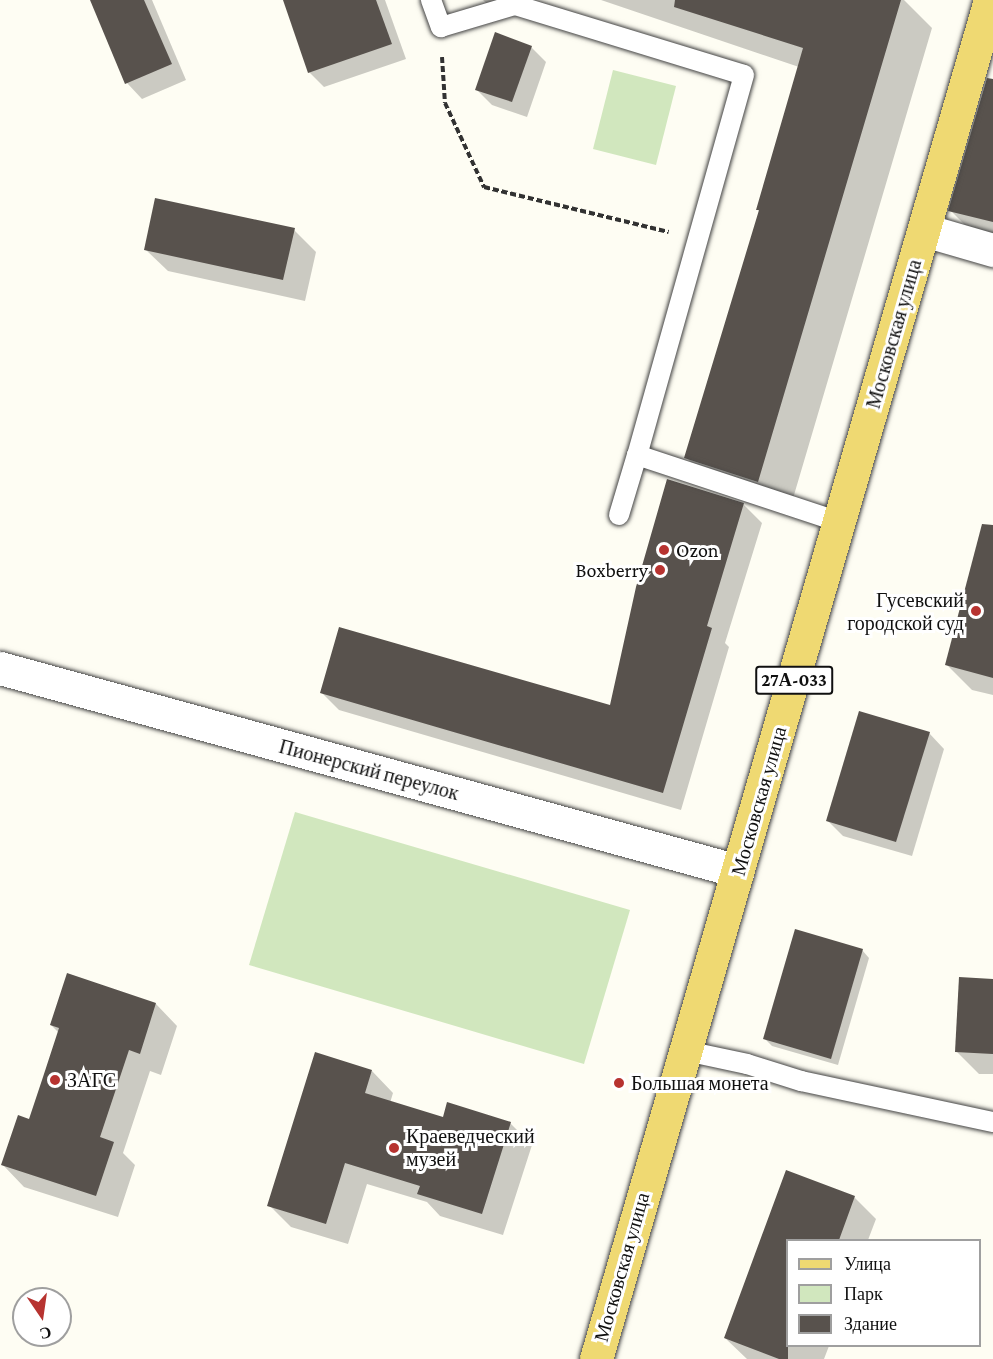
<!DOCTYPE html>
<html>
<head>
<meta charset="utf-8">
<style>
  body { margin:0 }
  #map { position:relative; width:993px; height:1359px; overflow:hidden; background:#fefdf3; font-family:"Crimson Pro",serif }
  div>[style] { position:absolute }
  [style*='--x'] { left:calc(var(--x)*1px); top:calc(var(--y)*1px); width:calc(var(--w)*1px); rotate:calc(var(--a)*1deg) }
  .green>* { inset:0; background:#d1e7be }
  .shadow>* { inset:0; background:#0003 }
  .building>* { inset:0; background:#58524d }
  .path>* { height:4px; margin-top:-2px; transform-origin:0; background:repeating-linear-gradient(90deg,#323232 0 6px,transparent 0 9px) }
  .roads { filter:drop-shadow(0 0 2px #434343) drop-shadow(0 0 2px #434343) }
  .service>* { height:20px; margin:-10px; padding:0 10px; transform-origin:10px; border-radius:10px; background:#fff }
  .minor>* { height:33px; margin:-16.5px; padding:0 16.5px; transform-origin:16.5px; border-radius:16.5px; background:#fff }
  .primary>* { height:33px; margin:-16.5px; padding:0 16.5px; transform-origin:16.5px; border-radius:16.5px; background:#efd972 }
  .dots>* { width:16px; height:16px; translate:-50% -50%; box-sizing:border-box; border:3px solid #fff; border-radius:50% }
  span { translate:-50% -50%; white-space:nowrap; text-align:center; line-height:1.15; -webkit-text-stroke:6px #fff; paint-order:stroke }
  .shield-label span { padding:2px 4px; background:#fff; border:2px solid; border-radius:4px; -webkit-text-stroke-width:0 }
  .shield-label { font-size:18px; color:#101010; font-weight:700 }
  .street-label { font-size:20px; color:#101010 }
  .poi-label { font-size:20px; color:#101010 }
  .left { translate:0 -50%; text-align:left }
  .right { translate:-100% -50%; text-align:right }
  .legend { position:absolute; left:786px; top:1239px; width:195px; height:108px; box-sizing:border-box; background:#fff; border:2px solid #9f9f9f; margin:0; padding:8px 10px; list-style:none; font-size:18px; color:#101010 }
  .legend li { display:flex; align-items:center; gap:12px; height:30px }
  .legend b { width:30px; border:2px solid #9f9f9f }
  .north { position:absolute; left:12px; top:1287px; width:60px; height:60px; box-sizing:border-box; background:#fff; border:2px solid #9f9f9f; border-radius:50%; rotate:167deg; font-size:16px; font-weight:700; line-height:24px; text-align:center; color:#101010 }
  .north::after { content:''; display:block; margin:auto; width:21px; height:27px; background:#b73330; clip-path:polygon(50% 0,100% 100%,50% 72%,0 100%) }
</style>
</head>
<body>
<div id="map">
  <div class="green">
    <div style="clip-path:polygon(613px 70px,676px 86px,656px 165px,593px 149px)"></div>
    <div style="clip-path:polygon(295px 812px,630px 910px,584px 1064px,249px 965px)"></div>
  </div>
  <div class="shadow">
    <div style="clip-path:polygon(91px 0,152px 0,186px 80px,142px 99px,127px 83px)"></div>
    <div style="clip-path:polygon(284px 0,385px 0,406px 59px,324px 87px,309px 72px)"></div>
    <div style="clip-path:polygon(483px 0,512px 0,491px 8px)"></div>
    <div style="clip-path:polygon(601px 0,904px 0,932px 28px,789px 512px,716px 488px,686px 457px,760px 212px,757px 209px,799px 67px)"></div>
    <div style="clip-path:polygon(531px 47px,546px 62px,527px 117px,492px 105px,477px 90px)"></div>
    <div style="clip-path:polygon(993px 80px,993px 237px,972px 232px,950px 210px)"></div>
    <div style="clip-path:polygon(294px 230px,316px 252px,305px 301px,168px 271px,146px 250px)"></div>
    <div style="clip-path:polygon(743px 504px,762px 523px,725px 643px,729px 647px,681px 810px,339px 710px,321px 692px,611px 707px)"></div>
    <div style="clip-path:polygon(993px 558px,993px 695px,972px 690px,947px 665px)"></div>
    <div style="clip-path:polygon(929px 733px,944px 749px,912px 856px,843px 836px,828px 821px)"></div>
    <div style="clip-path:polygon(862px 950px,869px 958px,838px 1065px,772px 1046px,765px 1039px)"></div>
    <div style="clip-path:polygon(993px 980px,993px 1074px,979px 1074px,957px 1052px)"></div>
    <div style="clip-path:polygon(156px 1004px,177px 1026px,161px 1075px,150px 1071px,123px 1153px,135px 1165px,118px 1217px,24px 1187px,3px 1165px,30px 1120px,59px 1033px,51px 1025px)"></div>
    <div style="clip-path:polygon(372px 1071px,393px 1093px,390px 1103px,444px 1119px,510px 1123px,532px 1145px,503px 1235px,440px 1216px,427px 1202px,367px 1184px,348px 1244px,291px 1227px,269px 1205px)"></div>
    <div style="clip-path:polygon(787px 1172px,854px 1197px,876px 1219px,868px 1240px,788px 1240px,788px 1346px,829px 1346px,824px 1359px,747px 1359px,725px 1338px)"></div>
  </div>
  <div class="building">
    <div style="clip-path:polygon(90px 0,144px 0,172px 64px,125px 84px)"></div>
    <div style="clip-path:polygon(283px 0,376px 0,392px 44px,308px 73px)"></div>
    <div style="clip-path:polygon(675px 0,901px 0,758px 482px,684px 458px,759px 210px,756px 210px,803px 48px,674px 7px)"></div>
    <div style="clip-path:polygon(495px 32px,532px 46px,512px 102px,475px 90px)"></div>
    <div style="clip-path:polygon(987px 78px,993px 79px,993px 222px,948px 211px)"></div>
    <div style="clip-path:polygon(155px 198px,295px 228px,283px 280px,144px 250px)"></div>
    <div style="clip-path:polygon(667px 479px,744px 503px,707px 626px,712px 628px,663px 793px,320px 693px,339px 627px,610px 705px,636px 587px)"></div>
    <div style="clip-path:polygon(982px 524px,993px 525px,993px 678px,945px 665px)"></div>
    <div style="clip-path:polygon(859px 711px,930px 732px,896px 842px,826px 821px)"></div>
    <div style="clip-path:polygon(795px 929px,863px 949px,831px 1059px,763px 1039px)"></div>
    <div style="clip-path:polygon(67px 973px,156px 1003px,140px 1054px,129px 1050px,100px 1137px,114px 1142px,96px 1196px,1px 1165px,18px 1115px,29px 1119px,43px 1077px,59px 1028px,50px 1025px)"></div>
    <div style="clip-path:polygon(959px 977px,993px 979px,993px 1054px,955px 1052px)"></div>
    <div style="clip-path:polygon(315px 1052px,372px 1070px,365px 1093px,443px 1117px,447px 1102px,511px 1122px,482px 1214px,417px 1194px,420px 1186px,345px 1163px,326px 1224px,267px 1206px)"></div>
    <div style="clip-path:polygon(786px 1170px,855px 1196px,839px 1240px,788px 1240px,788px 1359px,779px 1359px,724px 1338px)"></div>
  </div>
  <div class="path">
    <div style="--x:442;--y:57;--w:46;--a:86.3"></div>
    <div style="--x:445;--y:103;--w:93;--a:65.1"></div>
    <div style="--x:484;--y:187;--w:190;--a:13.7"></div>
  </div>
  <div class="roads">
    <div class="service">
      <div style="--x:431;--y:0;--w:29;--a:70"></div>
      <div style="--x:441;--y:27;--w:77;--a:-16.6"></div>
      <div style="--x:515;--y:5;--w:239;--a:17"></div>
      <div style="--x:744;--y:75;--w:395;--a:105.7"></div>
      <div style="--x:637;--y:455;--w:214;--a:18.3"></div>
      <div style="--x:619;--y:515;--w:63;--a:-73.3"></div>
      <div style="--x:686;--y:1051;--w:62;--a:12"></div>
      <div style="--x:747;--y:1064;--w:57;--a:17.5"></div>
      <div style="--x:801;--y:1081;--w:196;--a:12.1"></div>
    </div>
    <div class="minor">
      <div style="--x:924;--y:230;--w:72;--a:16.2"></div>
      <div style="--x:0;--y:668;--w:765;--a:15.38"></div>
    </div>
    <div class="primary">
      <div style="--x:596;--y:1359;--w:1415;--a:-73.83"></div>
    </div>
  </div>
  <div class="dots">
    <div style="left:664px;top:550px;background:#b73330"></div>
    <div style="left:660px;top:570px;background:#b73330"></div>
    <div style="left:976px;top:611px;background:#b73330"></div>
    <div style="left:55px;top:1080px;background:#b73330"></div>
    <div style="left:619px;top:1083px;background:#b73330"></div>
    <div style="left:394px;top:1148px;background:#b73330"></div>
  </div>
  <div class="shield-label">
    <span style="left:794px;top:680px">27А-033</span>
  </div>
  <div class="street-label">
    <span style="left:894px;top:334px;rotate:-74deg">Московская улица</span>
    <span style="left:369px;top:770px;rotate:15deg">Пионерский переулок</span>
    <span style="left:759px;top:801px;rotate:-74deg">Московская улица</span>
    <span style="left:622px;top:1267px;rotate:-74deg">Московская улица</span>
  </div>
  <div class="poi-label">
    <span class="left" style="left:676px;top:550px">Ozon</span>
    <span class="right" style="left:648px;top:570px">Boxberry</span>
    <span class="right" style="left:964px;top:612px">Гусевский<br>городской суд</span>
    <span class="left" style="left:67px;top:1080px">ЗАГС</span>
    <span class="left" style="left:631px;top:1083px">Большая монета</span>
    <span class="left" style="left:406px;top:1148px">Краеведческий<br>музей</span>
  </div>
  <ul class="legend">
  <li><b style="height:8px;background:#efd972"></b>Улица</li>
  <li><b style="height:16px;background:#d1e7be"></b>Парк</li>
  <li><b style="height:16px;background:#58524d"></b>Здание</li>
  </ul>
  <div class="north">С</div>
</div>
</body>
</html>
